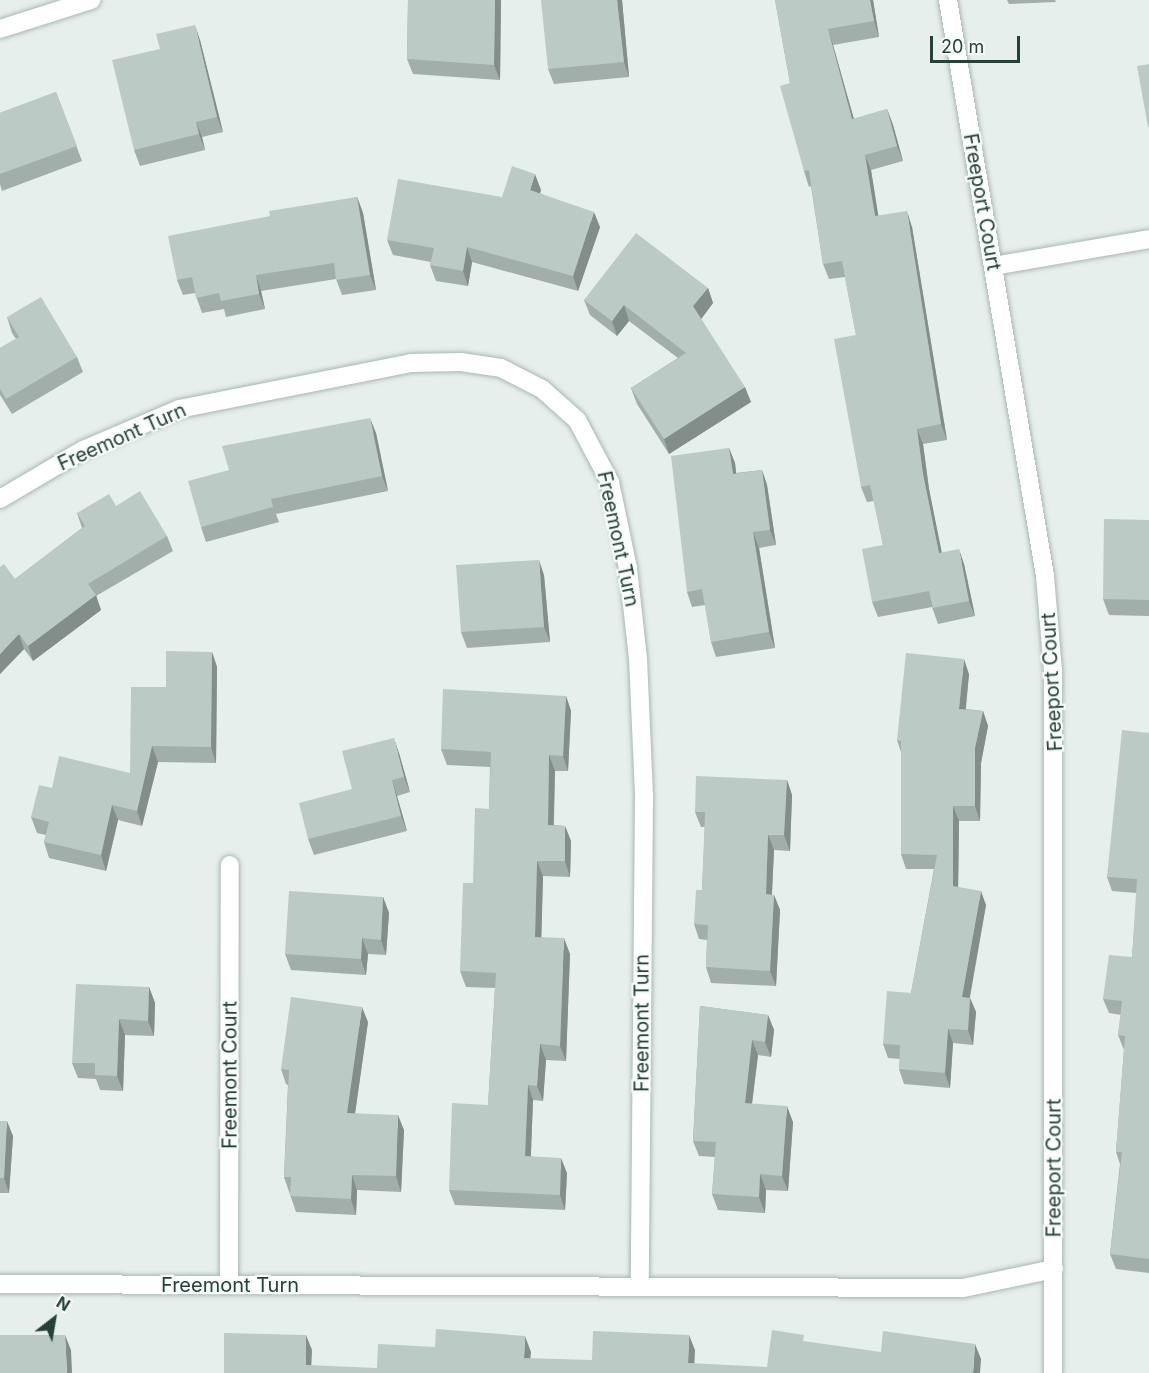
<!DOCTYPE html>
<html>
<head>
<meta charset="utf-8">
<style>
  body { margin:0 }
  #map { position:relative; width:1149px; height:1373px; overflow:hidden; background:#e6efeb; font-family:Inter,sans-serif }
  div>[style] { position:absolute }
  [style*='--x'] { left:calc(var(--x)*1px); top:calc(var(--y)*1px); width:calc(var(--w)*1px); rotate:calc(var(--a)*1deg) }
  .roads { filter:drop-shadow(0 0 2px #a8b8b2) drop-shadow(0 0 2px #a8b8b2) }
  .minor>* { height:18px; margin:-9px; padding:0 9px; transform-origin:9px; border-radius:9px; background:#fff }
  .wall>* { inset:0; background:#a1aea9 }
  .shaded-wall>* { inset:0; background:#838d89 }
  .building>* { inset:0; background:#bbcac4 }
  span { translate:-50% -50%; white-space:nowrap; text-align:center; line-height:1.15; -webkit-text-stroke:4.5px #f7fbf9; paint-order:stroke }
  .street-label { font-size:20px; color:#24423a }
  .north { position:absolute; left:24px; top:1289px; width:60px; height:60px; -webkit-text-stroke:4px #f7fbf9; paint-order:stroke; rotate:31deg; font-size:16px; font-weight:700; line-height:24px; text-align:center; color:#24423a }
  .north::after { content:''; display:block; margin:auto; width:21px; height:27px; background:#24423a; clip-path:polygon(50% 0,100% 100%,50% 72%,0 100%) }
  .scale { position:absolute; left:930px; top:36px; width:90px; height:27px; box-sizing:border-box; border:3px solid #24423a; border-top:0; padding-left:8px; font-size:18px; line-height:21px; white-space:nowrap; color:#24423a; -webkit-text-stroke:4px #f7fbf9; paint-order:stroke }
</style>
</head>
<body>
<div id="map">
  <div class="roads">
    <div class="minor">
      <div style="--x:948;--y:0;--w:584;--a:80.44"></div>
      <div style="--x:1045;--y:576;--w:95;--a:85.2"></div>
      <div style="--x:1053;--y:671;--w:702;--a:90"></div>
      <div style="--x:0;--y:29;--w:96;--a:-17.7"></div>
      <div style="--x:993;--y:266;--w:158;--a:-9.8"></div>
      <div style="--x:0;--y:499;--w:96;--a:-30.6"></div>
      <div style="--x:83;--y:450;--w:104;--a:-23.1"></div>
      <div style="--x:179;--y:409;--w:237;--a:-11.2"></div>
      <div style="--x:411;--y:363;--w:50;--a:-1.1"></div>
      <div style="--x:461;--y:362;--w:40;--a:8.5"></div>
      <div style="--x:501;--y:368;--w:46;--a:27.1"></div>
      <div style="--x:542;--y:389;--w:47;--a:41.5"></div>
      <div style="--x:577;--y:420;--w:70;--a:62"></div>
      <div style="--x:610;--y:482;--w:88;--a:78.2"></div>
      <div style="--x:628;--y:568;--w:91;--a:83.7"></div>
      <div style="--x:638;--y:658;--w:138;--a:87.5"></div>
      <div style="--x:644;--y:796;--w:491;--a:90.5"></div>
      <div style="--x:0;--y:1284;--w:963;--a:0.24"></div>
      <div style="--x:963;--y:1288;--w:93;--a:-11.8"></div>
      <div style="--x:229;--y:1285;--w:420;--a:-89.9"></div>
    </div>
  </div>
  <div class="wall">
    <div style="clip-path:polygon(408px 0,501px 0,500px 80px,413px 74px,407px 59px)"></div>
    <div style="clip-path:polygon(622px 0,629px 77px,554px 84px,548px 69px)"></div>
    <div style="clip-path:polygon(775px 0,873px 0,879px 37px,833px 45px,854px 119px,887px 109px,893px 125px,903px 161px,871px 170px,878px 216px,912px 227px,947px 440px,923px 444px,929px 489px,941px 552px,964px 564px,975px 616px,938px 624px,932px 607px,878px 617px,872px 602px,883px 545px,874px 501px,867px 502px,861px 487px,856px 335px,845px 277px,829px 279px,823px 264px,811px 186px,809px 187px,804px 171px,790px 83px)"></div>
    <div style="clip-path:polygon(1007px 0,1055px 0,1056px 2px,1009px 4px)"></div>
    <div style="clip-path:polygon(200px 40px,223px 132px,202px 137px,205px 150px,140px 166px,134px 150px)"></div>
    <div style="clip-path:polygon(56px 92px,82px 161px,2px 191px,0 184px,0 113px)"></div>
    <div style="clip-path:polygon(541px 190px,540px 193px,600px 227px,578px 291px,472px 262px,468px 286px,436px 281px,430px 265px,431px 262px,393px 255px,387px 240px,502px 197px)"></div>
    <div style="clip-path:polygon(357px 197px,363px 213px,376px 290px,342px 295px,336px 279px,261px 291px,265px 309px,226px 317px,224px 309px,202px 313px,195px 293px,183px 295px,177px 280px,270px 216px)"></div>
    <div style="clip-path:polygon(708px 288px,713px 303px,701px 319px,751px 402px,669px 454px,637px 404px,631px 388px,678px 358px,629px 321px,617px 336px,590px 315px,584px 300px)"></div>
    <div style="clip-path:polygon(7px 317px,77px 357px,83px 372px,12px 414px,0 395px,0 348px,16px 339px,12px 333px)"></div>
    <div style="clip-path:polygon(376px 433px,388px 491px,276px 514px,279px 522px,206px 542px,201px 527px)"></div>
    <div style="clip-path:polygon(729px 448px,735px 463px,736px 473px,762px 470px,767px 485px,776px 545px,759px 548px,775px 648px,716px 657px,711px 642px,705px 605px,692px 607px,687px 592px)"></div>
    <div style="clip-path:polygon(116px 506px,167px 536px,173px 551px,96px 596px,101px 610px,33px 661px,24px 649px,0 674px,15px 579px,82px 528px,77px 513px)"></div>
    <div style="clip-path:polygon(1149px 520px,1149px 616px,1109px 615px,1103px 599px)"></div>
    <div style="clip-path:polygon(544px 575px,550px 642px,467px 648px,461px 632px)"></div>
    <div style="clip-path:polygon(212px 652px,217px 667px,216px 763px,158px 762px,142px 826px,118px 820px,106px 871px,49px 858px,44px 842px,46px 835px,37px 833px,31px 817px,52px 788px,130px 773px,166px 687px)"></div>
    <div style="clip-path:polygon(969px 674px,966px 709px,983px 711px,988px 726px,981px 763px,980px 821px,959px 821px,958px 887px,986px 905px,970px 998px,976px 1012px,973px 1045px,953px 1043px,950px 1088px,904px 1084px,899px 1069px,900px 1059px,888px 1058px,883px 1044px,911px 993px,934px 869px,906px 869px,901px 854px,901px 752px,897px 740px)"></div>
    <div style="clip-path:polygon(566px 696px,571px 711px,568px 771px,555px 771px,554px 825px,565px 826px,571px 841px,570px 877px,543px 876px,541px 937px,570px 954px,566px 1061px,546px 1060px,543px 1101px,533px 1100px,531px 1156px,567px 1173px,565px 1210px,455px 1205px,449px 1190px,488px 1105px,495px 988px,466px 987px,460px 971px,489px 809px,490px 767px,447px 765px,441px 749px)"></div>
    <div style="clip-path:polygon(1149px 733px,1149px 1273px,1116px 1269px,1110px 1254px,1120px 1164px,1116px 1152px,1124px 1050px,1118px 1035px,1121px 1015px,1109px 1013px,1103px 999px,1132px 957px,1137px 893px,1112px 891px,1107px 877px)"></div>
    <div style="clip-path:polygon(399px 753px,410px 792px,397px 796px,407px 831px,314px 855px,308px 839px,352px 789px)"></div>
    <div style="clip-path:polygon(787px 780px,792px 795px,790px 851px,774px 850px,772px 895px,774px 895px,780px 910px,776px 986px,711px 983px,706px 967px,707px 940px,699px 939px,694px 924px,702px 890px,705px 827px,701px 827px,695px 812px)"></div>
    <div style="clip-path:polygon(383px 897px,389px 913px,386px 955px,368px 954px,366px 975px,291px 970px,285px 954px)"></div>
    <div style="clip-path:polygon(149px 987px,155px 1003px,154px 1036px,125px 1035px,123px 1091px,100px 1090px,96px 1079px,78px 1078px,72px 1063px)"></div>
    <div style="clip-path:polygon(700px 1006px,768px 1015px,774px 1030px,771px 1057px,758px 1055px,752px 1104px,793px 1122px,788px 1191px,766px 1190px,765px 1213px,718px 1210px,712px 1194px,715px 1157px,699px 1156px,693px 1141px)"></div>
    <div style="clip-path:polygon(368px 1022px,355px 1113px,404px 1130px,401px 1192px,357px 1190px,356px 1215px,296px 1212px,284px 1177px,288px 1085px,286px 1084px,281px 1069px)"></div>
    <div style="clip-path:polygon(0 1121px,13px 1136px,9px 1193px,0 1193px)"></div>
  </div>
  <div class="shaded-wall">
    <div style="clip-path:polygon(495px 0,501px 0,500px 80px,494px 65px)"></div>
    <div style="clip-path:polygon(617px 0,622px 0,629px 77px,624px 62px)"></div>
    <div style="clip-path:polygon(870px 0,873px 0,879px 37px,874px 21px)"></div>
    <div style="clip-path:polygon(195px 25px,200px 40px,223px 132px,217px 117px)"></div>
    <div style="clip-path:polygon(828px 29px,833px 45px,858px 134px,852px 119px)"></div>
    <div style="clip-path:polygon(887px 109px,893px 125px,903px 161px,897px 146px)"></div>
    <div style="clip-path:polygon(196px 122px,202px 137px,205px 150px,199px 134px)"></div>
    <div style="clip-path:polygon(865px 155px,871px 170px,881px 232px,875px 216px)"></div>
    <div style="clip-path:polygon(535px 174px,541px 190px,536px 205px,530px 190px)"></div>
    <div style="clip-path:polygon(357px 197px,363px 213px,376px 290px,370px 275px)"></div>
    <div style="clip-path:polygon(907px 211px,912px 227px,947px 440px,941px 424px)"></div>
    <div style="clip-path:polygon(594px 212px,600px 227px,578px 291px,573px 276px)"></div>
    <div style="clip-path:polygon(467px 247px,472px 262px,468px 286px,463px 271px)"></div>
    <div style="clip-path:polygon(256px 275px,261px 291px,265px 309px,259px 294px)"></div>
    <div style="clip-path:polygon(708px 288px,713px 303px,699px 322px,693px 306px)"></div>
    <div style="clip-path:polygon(624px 305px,629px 321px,617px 336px,612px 321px)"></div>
    <div style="clip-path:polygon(745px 387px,751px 402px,669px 454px,664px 439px)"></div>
    <div style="clip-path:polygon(370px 418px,376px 433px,388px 491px,382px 476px)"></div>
    <div style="clip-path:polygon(917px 429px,923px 444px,929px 489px,945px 568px,939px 553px,923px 474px)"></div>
    <div style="clip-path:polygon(729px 448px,735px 463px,738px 489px,733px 474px)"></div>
    <div style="clip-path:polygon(762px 470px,767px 485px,776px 545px,770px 530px)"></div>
    <div style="clip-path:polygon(753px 532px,759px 548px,775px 648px,769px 632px)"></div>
    <div style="clip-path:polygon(959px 549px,964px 564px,975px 616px,969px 601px)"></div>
    <div style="clip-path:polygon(539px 560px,544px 575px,550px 642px,544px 627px)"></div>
    <div style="clip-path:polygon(96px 595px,101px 610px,33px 661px,28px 646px)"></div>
    <div style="clip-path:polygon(19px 634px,24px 649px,0 674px,0 654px)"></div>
    <div style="clip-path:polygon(212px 652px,217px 667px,216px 763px,211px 747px)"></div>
    <div style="clip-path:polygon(964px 659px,969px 674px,964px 723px,959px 709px)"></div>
    <div style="clip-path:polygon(566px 696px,571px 711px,568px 771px,563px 756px)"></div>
    <div style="clip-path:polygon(983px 711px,988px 726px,981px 763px,980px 821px,975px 806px,975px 748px)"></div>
    <div style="clip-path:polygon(394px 738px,399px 753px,410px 792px,404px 777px)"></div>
    <div style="clip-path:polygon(152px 746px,158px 762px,142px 826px,137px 811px)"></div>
    <div style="clip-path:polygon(549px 755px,555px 771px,553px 840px,548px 825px)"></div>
    <div style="clip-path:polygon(392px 780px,397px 796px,407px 831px,401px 816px)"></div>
    <div style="clip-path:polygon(787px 780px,792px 795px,790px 851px,784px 835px)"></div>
    <div style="clip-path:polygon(112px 805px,118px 820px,106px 871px,101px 855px)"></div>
    <div style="clip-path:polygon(953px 806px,959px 821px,958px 900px,953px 886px)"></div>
    <div style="clip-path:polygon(565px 826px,571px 841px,570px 877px,565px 861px)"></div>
    <div style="clip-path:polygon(768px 835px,774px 850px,771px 910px,766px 894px)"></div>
    <div style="clip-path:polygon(537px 861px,543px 876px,541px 952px,535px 937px)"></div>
    <div style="clip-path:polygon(981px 891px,986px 905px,967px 1011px,962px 997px)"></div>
    <div style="clip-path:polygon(774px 895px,780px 910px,776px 986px,770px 971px)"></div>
    <div style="clip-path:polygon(383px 897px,389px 913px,386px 955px,381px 940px)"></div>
    <div style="clip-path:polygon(362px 938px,368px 954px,366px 975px,361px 959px)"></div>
    <div style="clip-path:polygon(564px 938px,570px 954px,566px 1061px,560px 1046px)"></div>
    <div style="clip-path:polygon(149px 987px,155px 1003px,154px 1036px,148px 1021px)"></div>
    <div style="clip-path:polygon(970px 998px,976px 1012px,973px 1045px,968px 1030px)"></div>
    <div style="clip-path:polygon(362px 1007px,368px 1022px,353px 1128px,347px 1113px)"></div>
    <div style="clip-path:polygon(768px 1015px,774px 1030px,771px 1057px,765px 1042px)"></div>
    <div style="clip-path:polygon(119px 1019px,125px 1035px,123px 1091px,117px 1076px)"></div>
    <div style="clip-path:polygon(948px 1029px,953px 1043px,950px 1088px,945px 1073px)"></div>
    <div style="clip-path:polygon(752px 1040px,758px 1055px,750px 1119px,745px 1103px)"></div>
    <div style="clip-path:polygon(540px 1044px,546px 1060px,543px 1101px,537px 1086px)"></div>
    <div style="clip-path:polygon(528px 1085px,533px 1100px,530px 1172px,525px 1156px)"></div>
    <div style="clip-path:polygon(787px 1106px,793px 1122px,788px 1191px,782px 1176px)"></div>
    <div style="clip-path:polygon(398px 1115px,404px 1130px,401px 1192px,396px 1176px)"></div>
    <div style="clip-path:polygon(7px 1121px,13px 1136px,9px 1193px,4px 1178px)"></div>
    <div style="clip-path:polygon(561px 1158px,567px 1173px,565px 1210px,560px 1195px)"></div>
    <div style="clip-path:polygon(760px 1174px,766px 1190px,765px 1213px,759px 1197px)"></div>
    <div style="clip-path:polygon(352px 1175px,357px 1190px,356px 1215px,351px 1199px)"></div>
    <div style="clip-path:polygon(65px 1335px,71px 1350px,72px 1373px,67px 1373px)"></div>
    <div style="clip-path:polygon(306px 1335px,312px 1350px,311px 1373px,306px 1365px)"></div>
    <div style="clip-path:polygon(689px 1335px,695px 1350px,694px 1373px,688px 1363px)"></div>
    <div style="clip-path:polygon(525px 1336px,531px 1352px,529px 1373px,524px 1358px)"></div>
    <div style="clip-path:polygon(975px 1344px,981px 1359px,980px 1373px,973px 1373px)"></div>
  </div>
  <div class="building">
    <div style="clip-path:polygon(408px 0,495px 0,494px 65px,407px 59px)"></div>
    <div style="clip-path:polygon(541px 0,617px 0,624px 62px,548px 69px)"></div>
    <div style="clip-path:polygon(775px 0,870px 0,874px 21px,828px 29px,852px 119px,887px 109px,897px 146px,865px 155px,875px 216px,907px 211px,941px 424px,917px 429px,923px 474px,939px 553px,959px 549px,969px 601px,933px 608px,929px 591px,872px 602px,862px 549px,883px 545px,870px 485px,861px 487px,834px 339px,856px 335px,842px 261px,823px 264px,809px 170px,804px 171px,780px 86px,790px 83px)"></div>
    <div style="clip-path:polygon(195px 25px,217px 117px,196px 122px,199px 134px,134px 150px,112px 60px,160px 49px,156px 34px)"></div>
    <div style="clip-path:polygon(1149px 64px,1149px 127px,1148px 127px,1137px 66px)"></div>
    <div style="clip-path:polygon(56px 92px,77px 146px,0 174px,0 113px)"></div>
    <div style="clip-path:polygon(512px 166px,535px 174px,530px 190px,594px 212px,573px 276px,467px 247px,463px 271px,430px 265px,434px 248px,387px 240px,398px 179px,502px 197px)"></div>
    <div style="clip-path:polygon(357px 197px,370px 275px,336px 280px,334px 263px,256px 275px,259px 294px,221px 301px,219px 293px,196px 298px,192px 277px,177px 280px,168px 236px,270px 216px,269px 211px)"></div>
    <div style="clip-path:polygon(636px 233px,708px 288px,693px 306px,745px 387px,664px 439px,631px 388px,686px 353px,624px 305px,612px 321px,584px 300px)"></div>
    <div style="clip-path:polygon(41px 297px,77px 357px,6px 399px,0 389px,0 348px,19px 337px,7px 317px)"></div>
    <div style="clip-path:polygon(370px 418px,382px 476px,271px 499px,273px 507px,201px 527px,188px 481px,229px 470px,222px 446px)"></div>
    <div style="clip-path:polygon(729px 448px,733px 474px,762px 470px,770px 530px,753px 532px,769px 632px,711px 642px,702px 589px,687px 592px,671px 456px)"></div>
    <div style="clip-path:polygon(140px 491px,167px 536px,88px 584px,96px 595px,28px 646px,19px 634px,0 654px,0 567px,4px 564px,15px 579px,85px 526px,77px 513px,109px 494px,116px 506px)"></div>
    <div style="clip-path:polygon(1104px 519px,1149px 520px,1149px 600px,1103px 599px)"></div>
    <div style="clip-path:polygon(539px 560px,544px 627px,461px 632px,456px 565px)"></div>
    <div style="clip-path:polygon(166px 651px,212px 652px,211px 747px,152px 746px,137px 811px,112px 805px,101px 855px,44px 842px,49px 822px,31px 817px,39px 785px,52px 788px,59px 756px,130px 773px,131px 687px,166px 687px)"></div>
    <div style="clip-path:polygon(906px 653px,964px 659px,959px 709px,983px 711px,975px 748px,975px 806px,953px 806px,953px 886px,981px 891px,962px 997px,970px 998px,968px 1030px,948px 1029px,945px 1073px,899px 1069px,900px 1045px,883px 1044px,887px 991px,911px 993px,937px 855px,901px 854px,901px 741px,897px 740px)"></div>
    <div style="clip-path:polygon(443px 689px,566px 696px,563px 756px,549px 755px,548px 825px,565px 826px,565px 861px,537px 861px,535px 937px,564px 938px,560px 1046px,540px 1044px,537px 1086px,528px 1085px,525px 1156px,561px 1158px,560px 1195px,449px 1190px,452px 1103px,488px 1105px,496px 973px,460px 971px,463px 883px,473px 883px,475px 808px,489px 809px,491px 752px,441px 749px)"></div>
    <div style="clip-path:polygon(1122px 730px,1149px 733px,1149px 1259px,1110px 1254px,1122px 1152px,1116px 1152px,1125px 1036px,1118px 1035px,1122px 1001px,1103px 999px,1109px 955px,1132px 957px,1137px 879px,1107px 877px)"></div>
    <div style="clip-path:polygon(394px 738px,404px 777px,392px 780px,401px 816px,308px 839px,299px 803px,352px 789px,342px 751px)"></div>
    <div style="clip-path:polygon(696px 776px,787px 780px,784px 835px,768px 835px,766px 894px,774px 895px,770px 971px,706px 967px,708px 925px,694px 924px,696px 890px,702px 890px,705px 812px,695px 812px)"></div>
    <div style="clip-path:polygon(289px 891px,383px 897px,381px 940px,362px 938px,361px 959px,285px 954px)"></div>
    <div style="clip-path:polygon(76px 984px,149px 987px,148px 1021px,119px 1019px,117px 1076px,95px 1075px,95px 1063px,72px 1063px)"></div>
    <div style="clip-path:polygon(291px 997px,362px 1007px,347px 1113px,398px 1115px,396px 1176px,352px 1175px,351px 1199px,290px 1196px,291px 1177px,284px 1177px,289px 1070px,281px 1069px)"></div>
    <div style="clip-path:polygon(700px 1006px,768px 1015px,765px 1042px,752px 1040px,745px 1103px,787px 1106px,782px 1176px,760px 1174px,759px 1197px,712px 1194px,716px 1142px,693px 1141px)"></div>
    <div style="clip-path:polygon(0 1121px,7px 1121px,4px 1178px,0 1178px)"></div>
    <div style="clip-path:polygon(436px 1329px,525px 1336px,524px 1358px,592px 1360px,593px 1331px,689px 1335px,688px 1363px,767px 1367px,772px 1330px,804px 1335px,803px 1341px,881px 1352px,883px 1331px,975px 1344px,973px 1373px,224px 1373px,224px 1333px,306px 1335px,306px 1365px,377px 1368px,378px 1344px,435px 1347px)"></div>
    <div style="clip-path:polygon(0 1335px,65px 1335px,67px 1373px,0 1373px)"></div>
  </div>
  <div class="street-label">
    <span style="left:982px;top:202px;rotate:80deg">Freeport Court</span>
    <span style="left:122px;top:437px;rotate:-24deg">Freemont Turn</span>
    <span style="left:618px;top:539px;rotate:78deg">Freemont Turn</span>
    <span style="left:1052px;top:682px;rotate:-93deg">Freeport Court</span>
    <span style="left:642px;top:1023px;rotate:-90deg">Freemont Turn</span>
    <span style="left:230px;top:1075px;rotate:-90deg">Freemont Court</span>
    <span style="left:1054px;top:1168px;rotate:-90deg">Freeport Court</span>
    <span style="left:230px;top:1285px">Freemont Turn</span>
  </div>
  <div class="north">N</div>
  <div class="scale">20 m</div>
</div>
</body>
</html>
